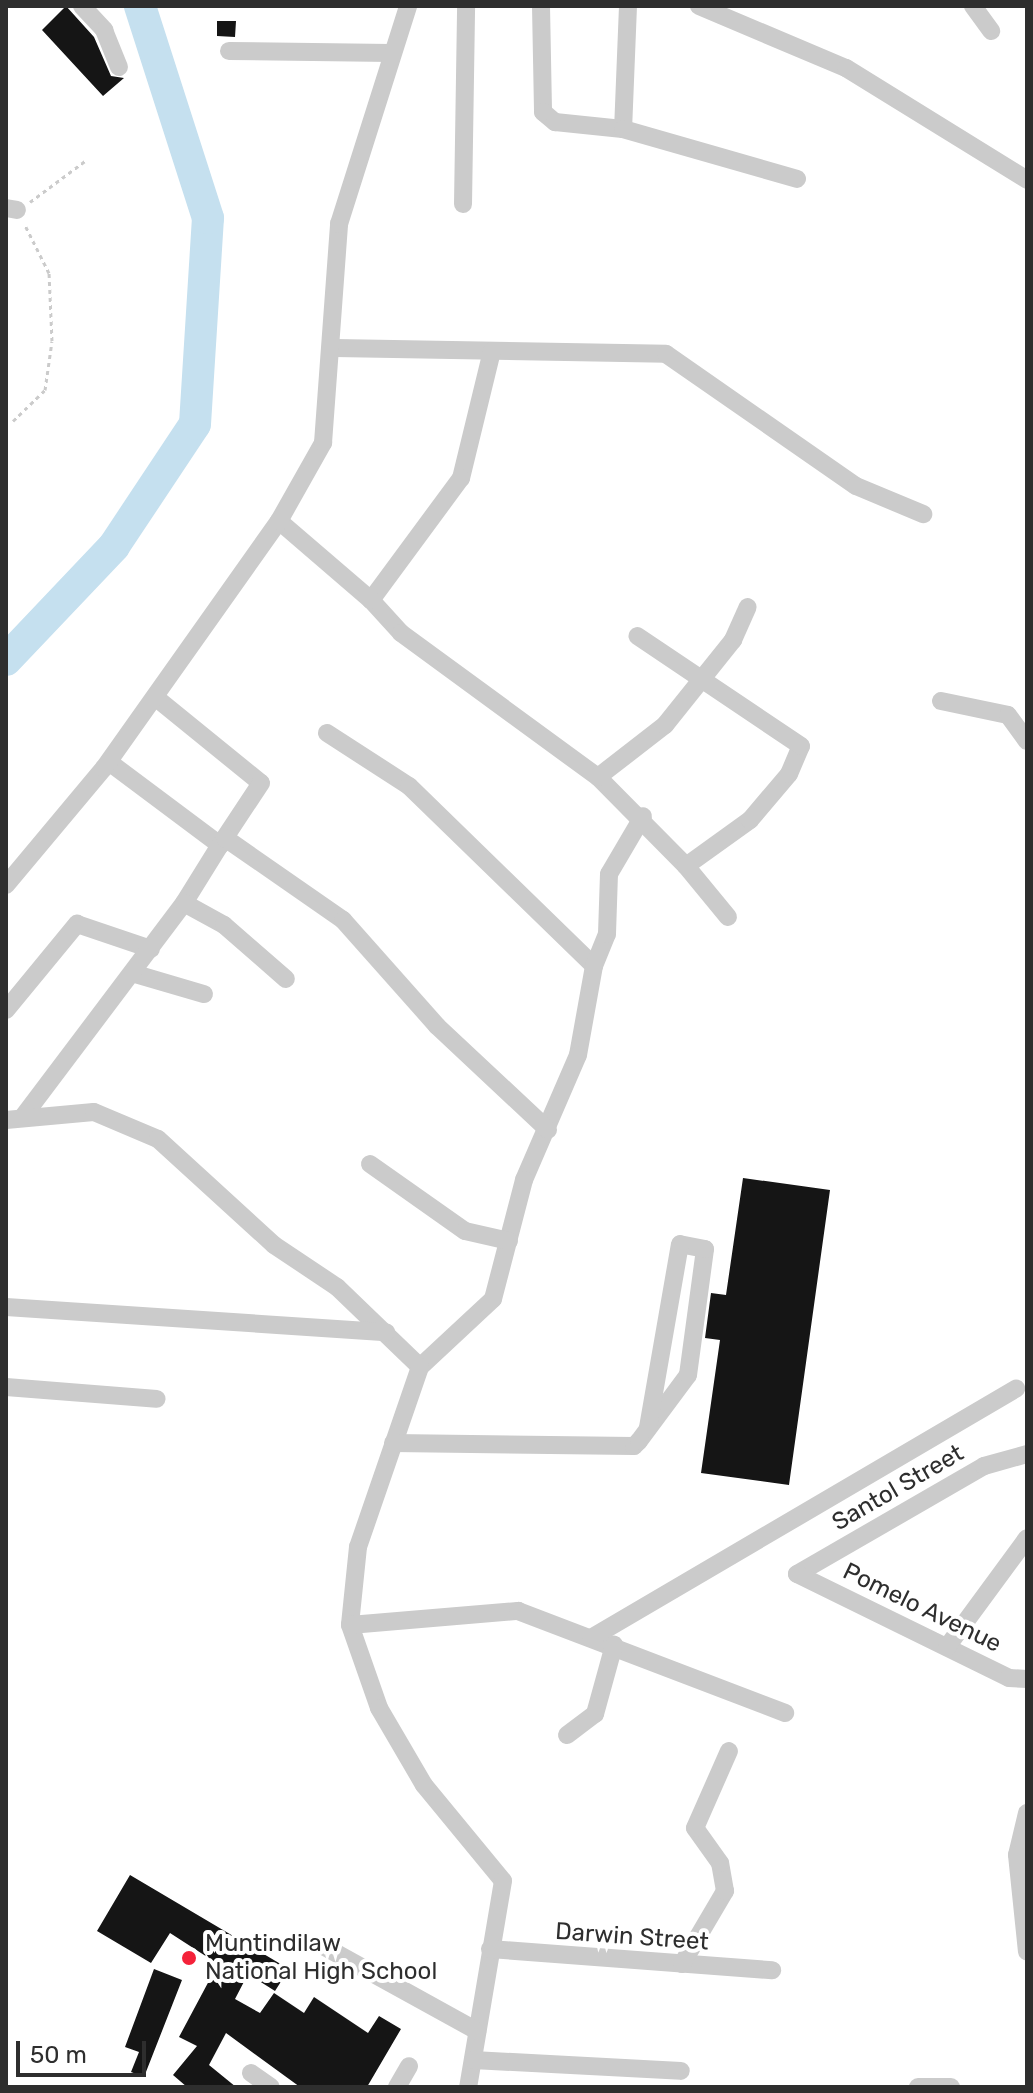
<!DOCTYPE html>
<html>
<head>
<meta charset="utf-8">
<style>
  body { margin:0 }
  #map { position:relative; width:1033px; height:2093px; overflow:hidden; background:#fff; font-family:Rubik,sans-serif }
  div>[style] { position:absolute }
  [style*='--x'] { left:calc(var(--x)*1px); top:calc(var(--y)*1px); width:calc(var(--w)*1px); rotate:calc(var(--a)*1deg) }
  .river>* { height:32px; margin:-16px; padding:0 16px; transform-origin:16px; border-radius:16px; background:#c5e0ef }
  .building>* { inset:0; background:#151515 }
  .path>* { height:3px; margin-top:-1.5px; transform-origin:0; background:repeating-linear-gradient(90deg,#cbcbcb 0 4px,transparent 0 8px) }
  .minor>* { height:18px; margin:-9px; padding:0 9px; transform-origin:9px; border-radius:9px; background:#cbcbcb }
  .dots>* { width:22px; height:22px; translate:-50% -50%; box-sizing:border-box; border:4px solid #fff; border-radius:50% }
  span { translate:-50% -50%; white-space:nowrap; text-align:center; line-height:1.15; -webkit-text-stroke:8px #fff; paint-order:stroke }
  .street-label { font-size:24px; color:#2e2e2e }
  .poi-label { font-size:24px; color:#2e2e2e }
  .left { translate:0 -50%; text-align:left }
  .frame { position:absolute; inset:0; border:8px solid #2e2e2e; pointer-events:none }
  .scale { position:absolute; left:16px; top:2041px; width:130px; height:36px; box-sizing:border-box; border:4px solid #2e2e2e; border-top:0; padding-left:10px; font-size:24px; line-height:28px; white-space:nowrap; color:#2e2e2e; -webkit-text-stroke:6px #fff; paint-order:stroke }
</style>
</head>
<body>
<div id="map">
  <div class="river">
    <div style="--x:6;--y:660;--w:157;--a:-46.5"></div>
    <div style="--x:114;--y:546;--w:146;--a:-56.4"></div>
    <div style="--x:195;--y:424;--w:206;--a:-86.4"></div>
    <div style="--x:208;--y:218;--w:223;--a:-107.8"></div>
  </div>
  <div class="building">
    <div style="clip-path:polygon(66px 6px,94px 37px,111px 76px,124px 78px,103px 96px,42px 30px)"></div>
    <div style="clip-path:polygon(217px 21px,236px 21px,235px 37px,217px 36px)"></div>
    <div style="clip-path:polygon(743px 1178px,830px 1190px,789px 1485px,701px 1473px,720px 1340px,705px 1338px,711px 1293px,726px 1295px)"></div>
    <div style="clip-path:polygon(130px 1875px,289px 1969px,275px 1991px,248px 1974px,235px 1999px,260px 2013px,274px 1993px,304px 2013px,314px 1997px,368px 2033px,379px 2016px,401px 2029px,367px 2087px,300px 2087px,226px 2033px,209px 2065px,236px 2087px,187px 2087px,173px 2075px,197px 2046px,179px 2037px,218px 1964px,170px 1933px,151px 1963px,97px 1931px)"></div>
    <div style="clip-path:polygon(154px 1969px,182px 1980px,144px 2077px,131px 2072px,139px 2052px,125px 2047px)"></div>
  </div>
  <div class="path">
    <div style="--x:30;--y:202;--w:69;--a:-36.7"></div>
    <div style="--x:13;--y:421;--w:45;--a:-44.1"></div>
    <div style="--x:45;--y:390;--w:49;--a:-81.9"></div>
    <div style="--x:52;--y:341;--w:68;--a:-92.5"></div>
    <div style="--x:49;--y:273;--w:54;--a:-116.6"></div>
  </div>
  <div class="minor">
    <div style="--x:82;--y:6;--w:33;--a:47"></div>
    <div style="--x:104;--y:30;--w:40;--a:68"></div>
    <div style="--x:541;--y:6;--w:106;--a:88.9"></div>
    <div style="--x:543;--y:112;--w:16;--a:40"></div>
    <div style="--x:555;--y:122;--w:68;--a:5.9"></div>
    <div style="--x:628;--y:6;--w:123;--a:92.3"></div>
    <div style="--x:623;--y:129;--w:181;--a:16"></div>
    <div style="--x:699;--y:6;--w:160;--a:22.9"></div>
    <div style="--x:846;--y:68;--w:213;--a:31.7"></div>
    <div style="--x:973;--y:6;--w:31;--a:54"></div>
    <div style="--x:229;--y:51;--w:162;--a:0.7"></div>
    <div style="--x:463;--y:204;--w:198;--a:-89.1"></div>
    <div style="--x:6;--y:208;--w:11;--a:10"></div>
    <div style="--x:335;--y:348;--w:331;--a:1"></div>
    <div style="--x:666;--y:354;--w:231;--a:34.8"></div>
    <div style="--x:856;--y:486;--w:73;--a:22.7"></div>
    <div style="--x:492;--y:351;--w:131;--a:103.7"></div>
    <div style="--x:461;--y:478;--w:152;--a:126.4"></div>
    <div style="--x:371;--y:600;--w:45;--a:47.7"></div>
    <div style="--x:401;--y:633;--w:244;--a:36.2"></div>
    <div style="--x:598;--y:777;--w:125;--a:45.3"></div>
    <div style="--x:686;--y:866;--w:79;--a:-35.7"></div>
    <div style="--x:750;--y:820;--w:60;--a:-49.7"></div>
    <div style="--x:789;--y:774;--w:30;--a:-67"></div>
    <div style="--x:801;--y:746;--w:197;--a:-146.1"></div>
    <div style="--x:279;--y:521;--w:121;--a:40.7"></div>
    <div style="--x:155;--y:697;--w:136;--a:39.1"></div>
    <div style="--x:261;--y:783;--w:74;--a:123.5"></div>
    <div style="--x:941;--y:701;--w:68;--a:11.8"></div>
    <div style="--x:1008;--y:715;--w:32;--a:54"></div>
    <div style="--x:327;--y:733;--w:98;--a:32.9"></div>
    <div style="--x:409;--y:786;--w:258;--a:44.2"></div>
    <div style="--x:594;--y:966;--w:90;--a:100.2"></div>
    <div style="--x:578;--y:1055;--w:136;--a:113.4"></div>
    <div style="--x:524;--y:1180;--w:123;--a:104.6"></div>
    <div style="--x:493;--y:1299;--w:100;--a:137"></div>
    <div style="--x:109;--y:762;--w:139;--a:36.8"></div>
    <div style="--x:220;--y:845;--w:68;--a:121.8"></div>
    <div style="--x:598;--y:777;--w:85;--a:-37.8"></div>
    <div style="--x:665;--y:725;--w:109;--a:-51.3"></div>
    <div style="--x:733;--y:640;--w:36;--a:-66"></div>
    <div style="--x:225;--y:838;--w:144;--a:34.8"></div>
    <div style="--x:343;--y:920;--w:142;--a:48.4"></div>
    <div style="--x:437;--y:1026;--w:152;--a:43.1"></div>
    <div style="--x:686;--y:866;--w:66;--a:50.5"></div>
    <div style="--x:6;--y:885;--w:153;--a:-50.1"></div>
    <div style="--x:104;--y:768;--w:303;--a:-54.7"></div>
    <div style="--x:279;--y:521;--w:90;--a:-60.6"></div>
    <div style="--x:323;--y:443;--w:220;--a:-85.8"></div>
    <div style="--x:339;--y:224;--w:229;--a:-72.4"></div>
    <div style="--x:594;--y:966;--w:35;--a:-68"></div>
    <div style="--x:607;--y:934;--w:60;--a:-88.1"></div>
    <div style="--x:609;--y:874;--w:67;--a:-59.6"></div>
    <div style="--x:132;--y:973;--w:75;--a:16.3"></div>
    <div style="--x:6;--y:1010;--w:112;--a:-50.5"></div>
    <div style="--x:77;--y:924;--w:78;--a:18.7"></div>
    <div style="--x:22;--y:1118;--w:269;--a:-53"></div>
    <div style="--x:184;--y:903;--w:46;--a:28.8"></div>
    <div style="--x:224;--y:925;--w:82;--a:41.1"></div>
    <div style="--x:6;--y:1120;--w:88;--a:-5.2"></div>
    <div style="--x:94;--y:1112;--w:69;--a:22.9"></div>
    <div style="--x:158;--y:1139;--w:157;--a:42.4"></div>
    <div style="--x:274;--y:1245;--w:76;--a:33.7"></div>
    <div style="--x:337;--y:1287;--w:115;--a:43.9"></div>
    <div style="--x:420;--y:1367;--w:190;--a:109"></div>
    <div style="--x:358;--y:1547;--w:78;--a:95.9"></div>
    <div style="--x:350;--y:1625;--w:88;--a:70.7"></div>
    <div style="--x:379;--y:1708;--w:89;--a:59.7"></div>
    <div style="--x:424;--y:1785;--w:124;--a:50.5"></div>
    <div style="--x:503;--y:1881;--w:209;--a:99.6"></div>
    <div style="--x:370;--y:1164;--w:116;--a:35.2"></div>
    <div style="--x:465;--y:1231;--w:45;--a:12.8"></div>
    <div style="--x:6;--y:1307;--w:381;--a:3.8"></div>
    <div style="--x:6;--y:1387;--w:151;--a:4.5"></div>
    <div style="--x:393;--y:1443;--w:241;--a:0.7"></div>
    <div style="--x:634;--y:1446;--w:7;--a:-45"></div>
    <div style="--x:639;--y:1441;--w:82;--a:-53.4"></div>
    <div style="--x:688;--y:1375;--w:127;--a:-82.3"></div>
    <div style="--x:705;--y:1249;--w:25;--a:-169"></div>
    <div style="--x:680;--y:1244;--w:187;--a:99.9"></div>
    <div style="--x:797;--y:1574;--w:216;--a:-30"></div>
    <div style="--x:984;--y:1466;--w:45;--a:-15.6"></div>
    <div style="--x:797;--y:1574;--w:236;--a:26.1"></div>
    <div style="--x:1009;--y:1678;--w:18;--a:3"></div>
    <div style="--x:350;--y:1625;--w:169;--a:-4.8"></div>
    <div style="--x:518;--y:1611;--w:286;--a:20.9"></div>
    <div style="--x:591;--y:1638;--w:493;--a:-30.4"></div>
    <div style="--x:947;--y:1647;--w:135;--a:-53.7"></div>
    <div style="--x:567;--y:1735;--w:35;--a:-37"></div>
    <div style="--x:595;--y:1714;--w:72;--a:-74.6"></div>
    <div style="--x:1027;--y:1813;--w:43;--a:103.4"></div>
    <div style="--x:1017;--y:1855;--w:97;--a:84.1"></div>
    <div style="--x:325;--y:1947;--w:174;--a:28.9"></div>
    <div style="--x:490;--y:1949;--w:283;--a:4.3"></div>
    <div style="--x:682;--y:1964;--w:85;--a:-59.5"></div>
    <div style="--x:725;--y:1891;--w:28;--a:-100"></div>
    <div style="--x:720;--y:1863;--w:43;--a:-125.5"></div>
    <div style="--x:695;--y:1828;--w:84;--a:-66.2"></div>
    <div style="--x:473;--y:2060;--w:208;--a:3"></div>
    <div style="--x:251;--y:2073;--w:24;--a:35"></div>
    <div style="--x:397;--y:2087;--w:24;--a:-60"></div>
    <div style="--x:918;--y:2087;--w:33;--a:0"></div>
  </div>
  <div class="dots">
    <div style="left:189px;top:1958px;background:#f4223a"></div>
  </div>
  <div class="street-label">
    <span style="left:898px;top:1488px;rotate:-30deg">Santol Street</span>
    <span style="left:922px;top:1608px;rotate:26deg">Pomelo Avenue</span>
    <span style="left:632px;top:1937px;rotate:4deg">Darwin Street</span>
  </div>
  <div class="poi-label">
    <span class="left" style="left:205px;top:1958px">Muntindilaw<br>National High School</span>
  </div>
  <div class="frame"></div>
  <div class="scale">50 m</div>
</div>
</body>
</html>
